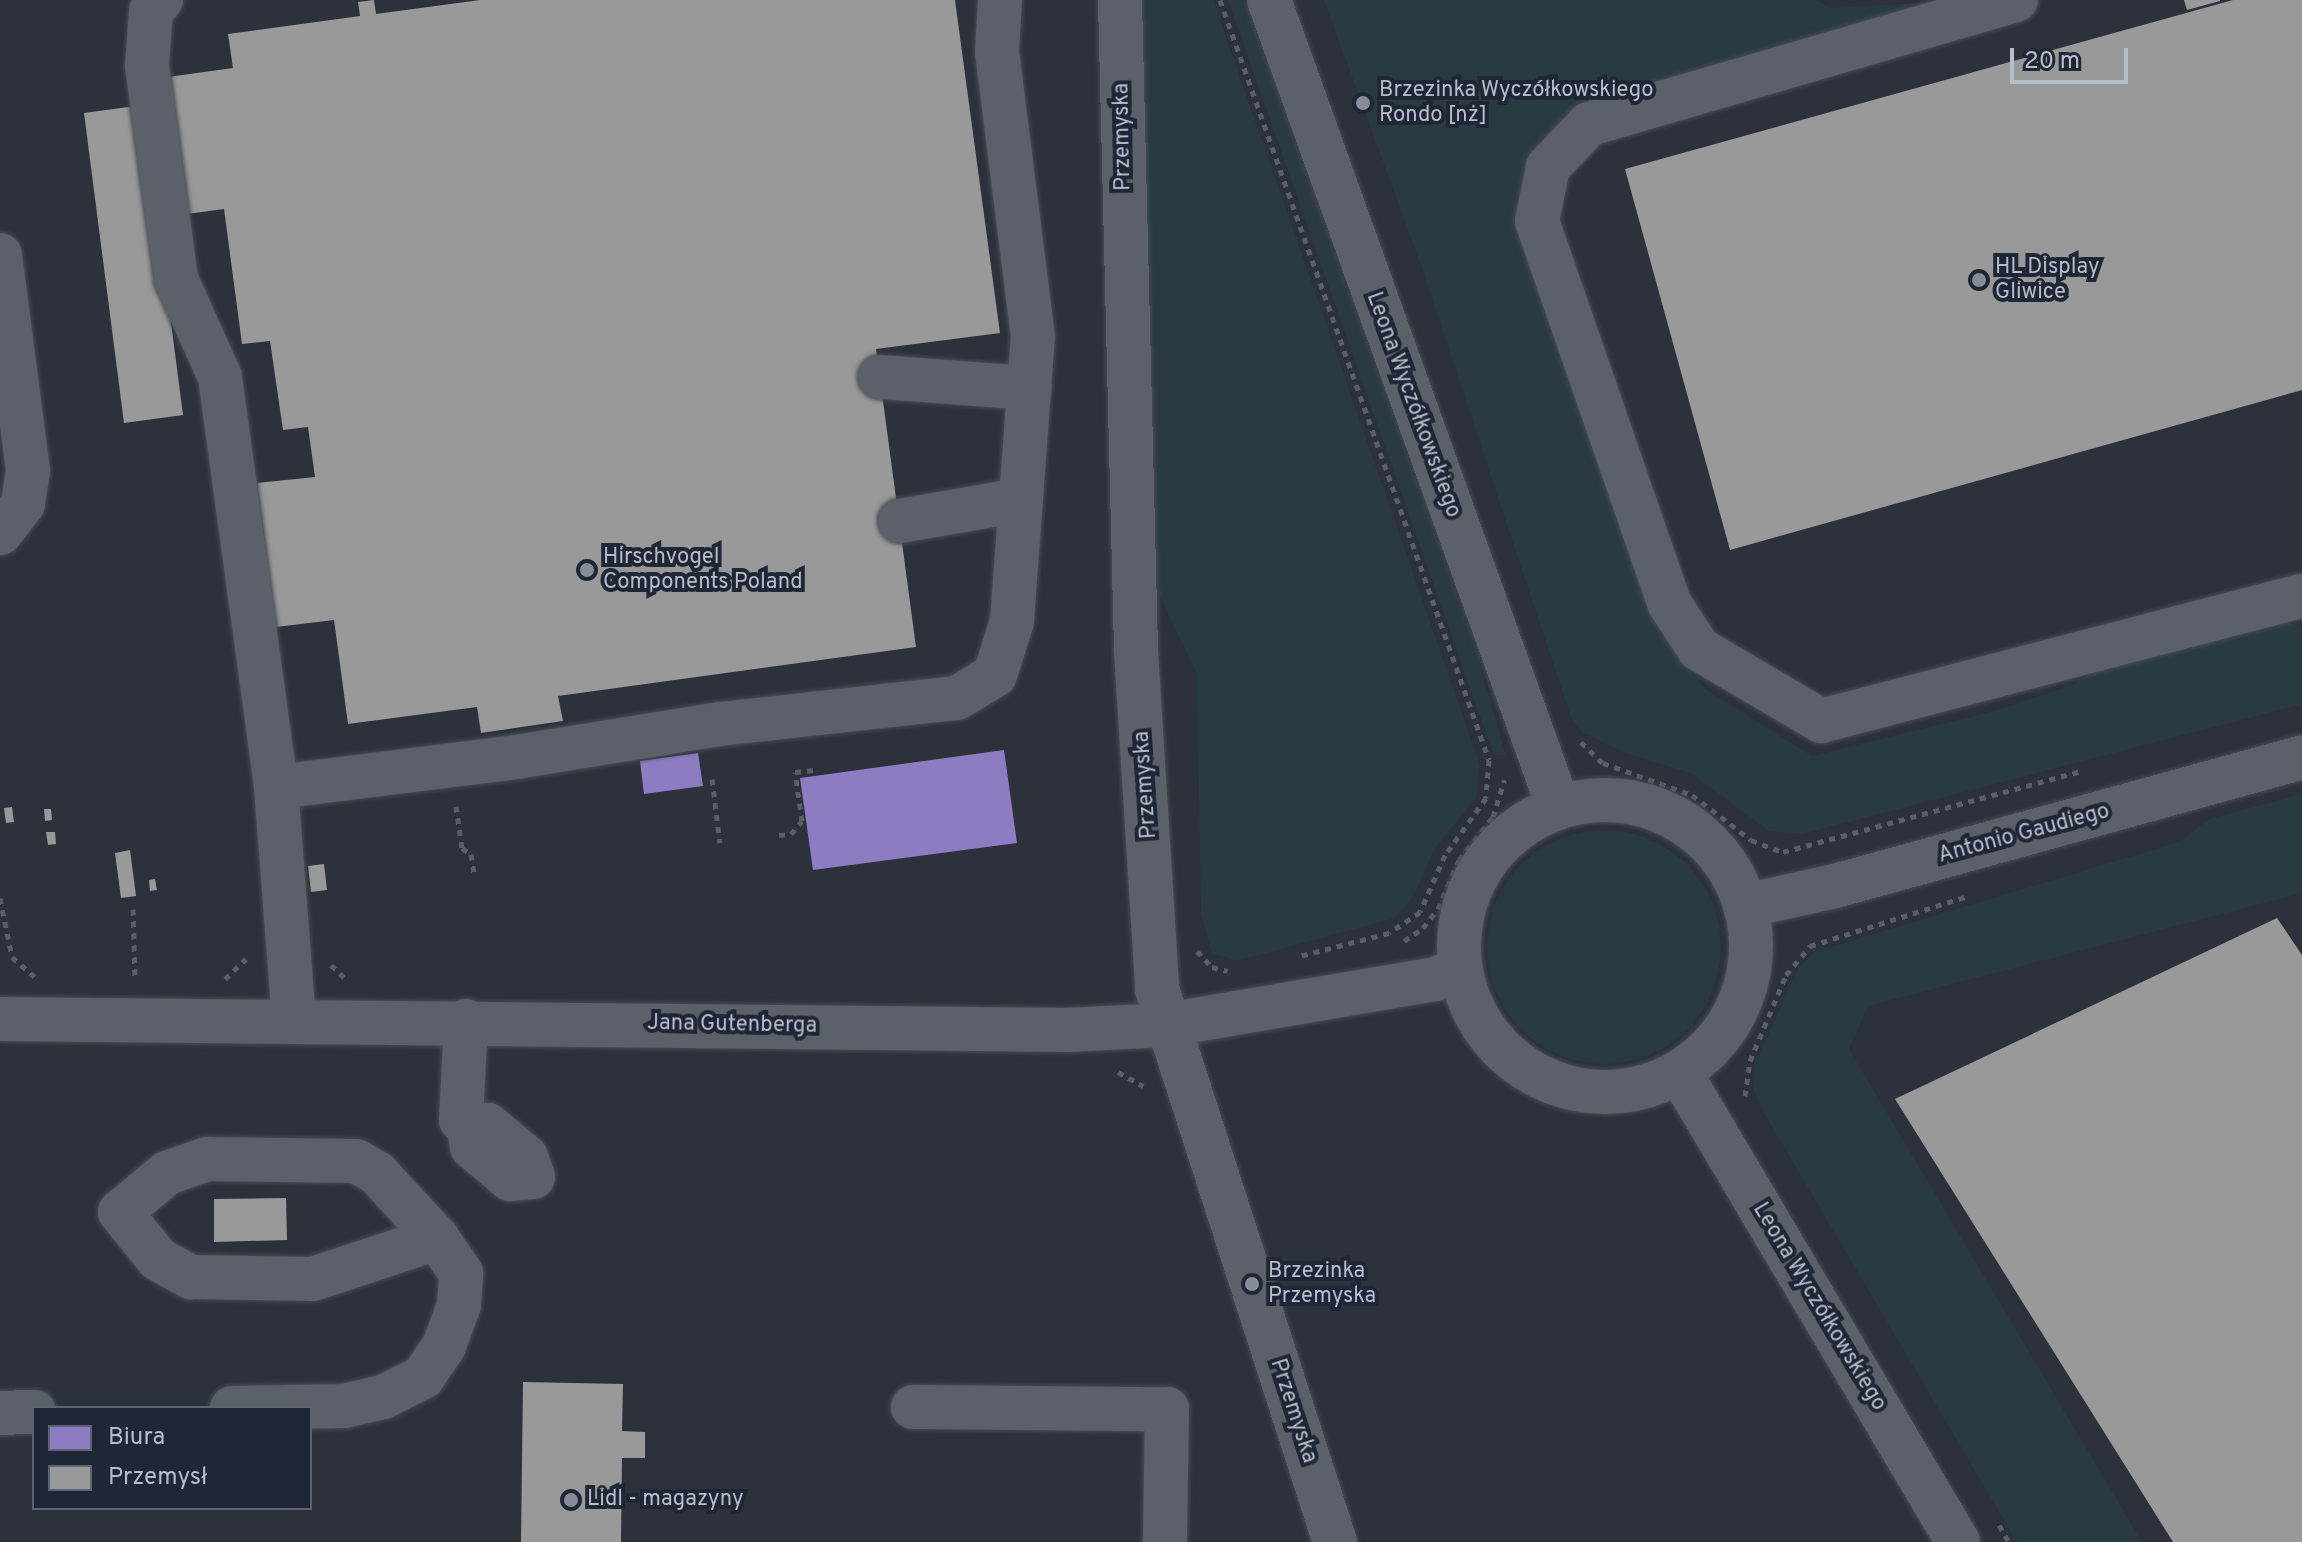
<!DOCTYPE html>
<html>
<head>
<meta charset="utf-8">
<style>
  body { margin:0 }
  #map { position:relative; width:2302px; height:1542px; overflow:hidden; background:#2c313b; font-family:Overpass,sans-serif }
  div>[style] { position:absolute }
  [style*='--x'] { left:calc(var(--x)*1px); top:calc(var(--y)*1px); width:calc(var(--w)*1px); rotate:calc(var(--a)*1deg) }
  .green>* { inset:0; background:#293b41 }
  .round { border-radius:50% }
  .offices>* { inset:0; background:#8e7cc3 }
  .industry>* { inset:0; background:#999 }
  .path>* { height:5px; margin-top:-2.5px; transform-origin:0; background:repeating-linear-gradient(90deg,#595f65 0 6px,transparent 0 12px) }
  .roads { filter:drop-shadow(0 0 2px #484c53) drop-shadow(0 0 2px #484c53) }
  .minor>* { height:44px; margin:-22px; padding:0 22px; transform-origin:22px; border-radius:22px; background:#5c6068 }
  .minor>.ring { margin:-22px; padding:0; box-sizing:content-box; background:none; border:44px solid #5c6068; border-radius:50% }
  .dots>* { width:22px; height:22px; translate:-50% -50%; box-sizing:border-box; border:4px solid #1f2736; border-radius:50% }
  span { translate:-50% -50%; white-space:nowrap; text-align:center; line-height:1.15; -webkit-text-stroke:8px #1f2736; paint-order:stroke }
  .poi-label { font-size:22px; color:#b7bdcb }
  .left { translate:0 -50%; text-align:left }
  .street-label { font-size:22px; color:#b7bdcb }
  .legend { position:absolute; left:32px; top:1406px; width:280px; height:104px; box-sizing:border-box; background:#1f2736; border:2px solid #5c6372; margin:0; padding:10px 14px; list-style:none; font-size:24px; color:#b7bdcb }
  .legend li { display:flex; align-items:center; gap:16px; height:40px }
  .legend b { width:40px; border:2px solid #5c6372 }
  .scale { position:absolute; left:2010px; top:48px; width:118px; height:36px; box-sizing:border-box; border:4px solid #b7bdcb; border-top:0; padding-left:10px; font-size:24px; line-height:28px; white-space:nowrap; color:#b7bdcb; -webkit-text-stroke:6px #1f2736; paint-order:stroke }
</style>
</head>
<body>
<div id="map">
  <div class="green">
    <div style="clip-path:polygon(1141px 0,1213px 0,1480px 765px,1476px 798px,1435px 848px,1413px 897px,1395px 918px,1237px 961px,1212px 953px,1201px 914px,1197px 674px,1156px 588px)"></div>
    <div style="clip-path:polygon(1228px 0,1244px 0,1474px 644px,1506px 756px,1494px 754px,1489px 742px)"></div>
    <div style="clip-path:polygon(1324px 0,1815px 0,1831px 8px,1974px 0,1564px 123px,1542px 139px,1526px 168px,1677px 656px,1707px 690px,1812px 756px,1987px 713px,2073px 685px,2104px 664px,2282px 621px,2302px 627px,2302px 704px,1802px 834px,1769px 831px,1691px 773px,1628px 754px,1583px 733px,1572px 720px,1422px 268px)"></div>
    <div style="clip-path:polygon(2302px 794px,2302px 893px,1868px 1006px,1849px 1049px,2142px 1542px,2017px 1542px,1761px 1108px,1753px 1087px,1755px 1064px,1798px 969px,1814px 952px,2179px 842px,2209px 819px)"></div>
    <div class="round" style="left:1487px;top:830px;width:234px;height:234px"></div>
  </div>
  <div class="offices">
    <div style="clip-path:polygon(1004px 750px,1017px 843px,813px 870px,800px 778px)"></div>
    <div style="clip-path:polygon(698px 753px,703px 786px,644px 794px,640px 761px)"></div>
  </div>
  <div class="industry">
    <div style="clip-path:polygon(374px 0,376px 14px,480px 0,955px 0,1000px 333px,876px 349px,916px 647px,558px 696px,563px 721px,481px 733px,477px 707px,348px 724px,334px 620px,276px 627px,257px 483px,315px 477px,308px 427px,283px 430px,270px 341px,242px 344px,224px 209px,187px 214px,168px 77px,233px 68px,228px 34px,360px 16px,358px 2px)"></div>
    <div style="clip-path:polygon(2184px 0,2220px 0,2220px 1px,2187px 10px)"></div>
    <div style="clip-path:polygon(2233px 0,2302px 0,2302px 390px,1730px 550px,1625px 169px)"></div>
    <div style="clip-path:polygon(143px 105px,183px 415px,124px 423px,84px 113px)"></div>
    <div style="clip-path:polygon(12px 807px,14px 822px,6px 823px,4px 808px)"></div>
    <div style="clip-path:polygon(44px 809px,51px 809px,52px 820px,45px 821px)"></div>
    <div style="clip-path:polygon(46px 832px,55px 832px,56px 844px,48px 845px)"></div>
    <div style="clip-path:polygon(130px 850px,136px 896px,121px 898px,115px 853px)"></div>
    <div style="clip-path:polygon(324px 864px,327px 890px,311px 892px,308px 866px)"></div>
    <div style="clip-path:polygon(155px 879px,157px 890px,150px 891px,149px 880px)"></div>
    <div style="clip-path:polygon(2277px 918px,2302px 955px,2302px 1542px,2173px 1542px,1895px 1099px)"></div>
    <div style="clip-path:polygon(286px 1198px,287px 1240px,214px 1242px,214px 1199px)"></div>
    <div style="clip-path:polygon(523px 1382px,623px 1384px,622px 1431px,645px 1432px,645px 1458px,622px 1458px,621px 1542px,521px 1542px)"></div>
  </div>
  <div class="path">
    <div style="--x:1220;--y:0;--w:806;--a:70.51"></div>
    <div style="--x:1489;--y:760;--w:38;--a:95"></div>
    <div style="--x:1486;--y:798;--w:70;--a:125.7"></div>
    <div style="--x:1445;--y:855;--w:62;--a:113.7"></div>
    <div style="--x:1420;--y:912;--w:37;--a:146"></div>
    <div style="--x:1389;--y:933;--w:92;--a:165.5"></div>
    <div style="--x:1581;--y:742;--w:30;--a:44"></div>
    <div style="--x:1603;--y:763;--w:95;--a:19.8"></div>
    <div style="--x:1692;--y:795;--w:74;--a:37.3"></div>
    <div style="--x:1751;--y:840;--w:34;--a:21"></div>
    <div style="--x:1783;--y:852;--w:309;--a:-15.2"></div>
    <div style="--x:712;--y:779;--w:64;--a:82.9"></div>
    <div style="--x:456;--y:806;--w:42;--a:81.9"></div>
    <div style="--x:462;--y:848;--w:11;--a:34"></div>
    <div style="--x:471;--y:854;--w:20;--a:81"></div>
    <div style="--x:779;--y:835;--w:12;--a:-5"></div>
    <div style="--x:791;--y:834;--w:17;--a:-50"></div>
    <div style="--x:802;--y:821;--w:49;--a:-98.1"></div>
    <div style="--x:795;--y:772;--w:20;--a:-6"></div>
    <div style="--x:0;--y:898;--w:60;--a:78.5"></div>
    <div style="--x:12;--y:957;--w:32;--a:41"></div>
    <div style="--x:133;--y:909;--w:71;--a:88.4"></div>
    <div style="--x:1404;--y:941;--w:23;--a:-34"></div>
    <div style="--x:1423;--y:928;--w:24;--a:-52"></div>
    <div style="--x:1438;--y:909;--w:53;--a:-66.8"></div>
    <div style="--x:1459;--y:860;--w:55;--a:-51.7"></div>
    <div style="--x:1493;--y:817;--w:39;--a:-73"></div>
    <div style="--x:1197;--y:951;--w:22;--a:47"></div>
    <div style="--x:1212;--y:967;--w:16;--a:14"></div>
    <div style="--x:331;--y:965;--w:22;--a:43"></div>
    <div style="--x:225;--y:979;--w:29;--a:-44"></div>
    <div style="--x:1118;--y:1072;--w:29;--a:29"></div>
    <div style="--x:1745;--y:1096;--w:35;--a:-82"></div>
    <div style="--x:1750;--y:1061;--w:93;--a:-67.3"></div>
    <div style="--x:1786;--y:975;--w:38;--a:-50"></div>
    <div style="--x:1810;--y:946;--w:166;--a:-17.6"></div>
    <div style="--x:1999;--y:1525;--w:20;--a:60"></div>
  </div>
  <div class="roads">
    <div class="minor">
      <div style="--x:161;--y:0;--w:15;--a:132"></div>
      <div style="--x:151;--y:11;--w:55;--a:94.2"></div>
      <div style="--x:147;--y:66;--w:215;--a:82.2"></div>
      <div style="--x:176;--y:279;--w:107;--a:65.8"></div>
      <div style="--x:220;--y:377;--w:414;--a:82.2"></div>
      <div style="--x:276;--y:787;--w:242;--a:-7.1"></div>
      <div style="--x:516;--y:757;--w:207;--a:-9.2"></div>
      <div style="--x:720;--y:724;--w:238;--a:-6.3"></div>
      <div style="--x:957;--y:698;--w:44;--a:-31.2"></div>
      <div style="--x:995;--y:675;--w:57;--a:-72.5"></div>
      <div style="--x:1012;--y:621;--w:285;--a:-85.8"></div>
      <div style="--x:1033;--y:337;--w:287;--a:-97.2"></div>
      <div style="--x:997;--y:52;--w:52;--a:-86.7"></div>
      <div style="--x:1120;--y:0;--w:651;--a:88.59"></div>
      <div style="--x:1136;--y:651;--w:339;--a:86.4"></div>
      <div style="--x:1157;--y:989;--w:581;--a:72.16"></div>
      <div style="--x:1269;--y:0;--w:858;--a:70.26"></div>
      <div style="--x:2016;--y:0;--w:445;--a:163.8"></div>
      <div style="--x:1589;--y:124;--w:59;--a:133.6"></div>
      <div style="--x:1548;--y:167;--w:55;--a:101.5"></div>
      <div style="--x:1537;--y:221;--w:404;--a:70.9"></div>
      <div style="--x:1669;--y:603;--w:55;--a:56.9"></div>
      <div style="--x:1699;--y:649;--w:142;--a:30.5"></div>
      <div style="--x:1821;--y:721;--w:497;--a:-14.6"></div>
      <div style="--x:0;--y:255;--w:218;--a:82.6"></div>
      <div style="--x:28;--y:471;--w:33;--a:99"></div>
      <div style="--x:23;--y:504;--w:37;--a:128"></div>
      <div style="--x:880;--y:377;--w:150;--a:4.2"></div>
      <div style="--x:900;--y:521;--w:122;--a:-9.9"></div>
      <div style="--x:276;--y:787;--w:233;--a:85.6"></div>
      <div class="ring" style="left:1459px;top:800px;width:248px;height:248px"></div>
      <div style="--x:1745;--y:906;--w:92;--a:-12.5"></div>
      <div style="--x:1835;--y:886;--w:484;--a:-15.4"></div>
      <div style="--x:0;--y:1019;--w:1067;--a:0.59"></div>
      <div style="--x:1067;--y:1030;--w:99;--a:-2.9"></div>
      <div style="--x:1166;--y:1025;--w:274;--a:-9.7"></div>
      <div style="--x:1436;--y:979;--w:24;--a:-24"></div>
      <div style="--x:466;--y:1021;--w:99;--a:92.9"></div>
      <div style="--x:461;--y:1120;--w:11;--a:41"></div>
      <div style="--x:469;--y:1127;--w:20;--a:81"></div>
      <div style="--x:472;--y:1147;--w:50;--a:40.1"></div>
      <div style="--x:510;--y:1179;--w:23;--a:-5"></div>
      <div style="--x:533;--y:1177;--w:21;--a:-109"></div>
      <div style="--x:526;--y:1157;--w:50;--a:-139.9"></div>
      <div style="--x:488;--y:1125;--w:19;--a:174"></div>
      <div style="--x:1680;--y:1073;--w:545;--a:59.34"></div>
      <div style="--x:913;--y:1407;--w:254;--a:0.5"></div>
      <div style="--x:1167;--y:1409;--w:133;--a:90.9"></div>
      <div style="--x:232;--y:1408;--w:112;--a:-1"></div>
      <div style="--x:344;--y:1406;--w:40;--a:-13"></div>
      <div style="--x:383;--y:1397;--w:45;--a:-26.6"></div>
      <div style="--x:423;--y:1377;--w:37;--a:-56"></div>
      <div style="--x:444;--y:1346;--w:44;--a:-69.9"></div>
      <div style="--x:459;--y:1305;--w:32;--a:-86"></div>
      <div style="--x:461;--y:1273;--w:42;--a:-124.4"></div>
      <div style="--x:437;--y:1238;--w:88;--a:-132.7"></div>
      <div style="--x:377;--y:1173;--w:24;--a:-150"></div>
      <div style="--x:356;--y:1161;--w:149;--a:-179.2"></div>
      <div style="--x:207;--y:1159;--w:42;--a:160.7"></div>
      <div style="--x:167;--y:1173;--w:61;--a:140.3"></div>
      <div style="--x:120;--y:1212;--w:60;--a:51"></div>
      <div style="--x:158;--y:1259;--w:38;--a:29"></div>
      <div style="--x:191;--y:1277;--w:122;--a:0.9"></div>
      <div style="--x:313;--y:1279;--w:131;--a:-18.3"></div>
      <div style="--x:0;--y:1413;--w:34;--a:-2"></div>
    </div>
  </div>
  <div class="dots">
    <div style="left:1363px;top:103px;background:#868c99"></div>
    <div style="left:1979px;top:280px;background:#868c99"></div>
    <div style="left:587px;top:570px;background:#868c99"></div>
    <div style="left:1252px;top:1284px;background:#868c99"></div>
    <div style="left:571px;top:1500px;background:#868c99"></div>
  </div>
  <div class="poi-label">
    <span class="left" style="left:1379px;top:103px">Brzezinka Wyczółkowskiego<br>Rondo [nż]</span>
    <span class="left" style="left:1995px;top:280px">HL Display<br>Gliwice</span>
    <span class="left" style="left:603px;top:570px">Hirschvogel<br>Components Poland</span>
    <span class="left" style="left:1268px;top:1284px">Brzezinka<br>Przemyska</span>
    <span class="left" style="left:587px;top:1500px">Lidl - magazyny</span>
  </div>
  <div class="street-label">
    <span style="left:1123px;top:137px;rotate:-91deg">Przemyska</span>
    <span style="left:1413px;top:405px;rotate:70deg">Leona Wyczółkowskiego</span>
    <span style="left:1146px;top:785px;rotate:-94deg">Przemyska</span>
    <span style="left:2024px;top:834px;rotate:-15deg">Antonio Gaudiego</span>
    <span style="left:732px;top:1025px;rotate:1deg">Jana Gutenberga</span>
    <span style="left:1819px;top:1307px;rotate:59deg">Leona Wyczółkowskiego</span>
    <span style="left:1293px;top:1411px;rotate:72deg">Przemyska</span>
  </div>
  <ul class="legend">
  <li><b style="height:22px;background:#8e7cc3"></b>Biura</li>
  <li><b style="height:22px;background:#999"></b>Przemysł</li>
  </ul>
  <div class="scale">20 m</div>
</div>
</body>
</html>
